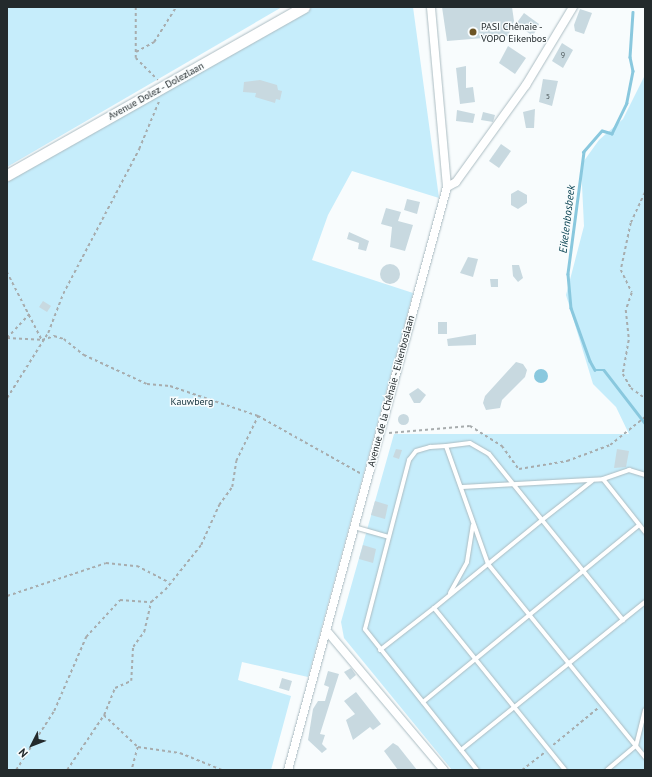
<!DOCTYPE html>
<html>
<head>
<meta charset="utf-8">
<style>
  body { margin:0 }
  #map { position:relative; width:652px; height:777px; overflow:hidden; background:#f8fcfd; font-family:"PT Sans",sans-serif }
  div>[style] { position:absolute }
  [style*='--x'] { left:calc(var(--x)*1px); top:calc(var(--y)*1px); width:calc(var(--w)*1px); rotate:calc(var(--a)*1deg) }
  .green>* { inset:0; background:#c6edfb }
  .water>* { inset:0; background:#89c8de }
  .round { border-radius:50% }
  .stream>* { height:2.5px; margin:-1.25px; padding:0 1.25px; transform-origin:1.25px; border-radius:1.25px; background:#89c8de }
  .building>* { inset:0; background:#c8d9e0 }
  .path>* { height:1.5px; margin-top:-0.75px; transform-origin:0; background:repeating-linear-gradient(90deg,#a7acad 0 3px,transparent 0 6px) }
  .roads { filter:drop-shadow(0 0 1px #abbcc2) drop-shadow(0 0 1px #abbcc2) }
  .lane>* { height:4px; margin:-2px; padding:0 2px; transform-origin:2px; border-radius:2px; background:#fff }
  .street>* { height:8px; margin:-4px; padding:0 4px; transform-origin:4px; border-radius:4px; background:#fff }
  .secondary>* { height:11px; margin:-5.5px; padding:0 5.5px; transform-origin:5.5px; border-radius:5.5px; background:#fff }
  .dots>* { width:11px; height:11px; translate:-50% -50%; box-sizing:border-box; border:2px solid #f8fcfd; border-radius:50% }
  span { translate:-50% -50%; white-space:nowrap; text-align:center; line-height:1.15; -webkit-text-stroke:3px #f8fcfd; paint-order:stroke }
  .number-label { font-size:8px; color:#4c5659 }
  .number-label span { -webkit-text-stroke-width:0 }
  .poi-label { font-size:10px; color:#232a2c }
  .left { translate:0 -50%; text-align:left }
  .street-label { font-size:10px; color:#232a2c }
  .park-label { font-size:10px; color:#14333d }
  .water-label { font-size:11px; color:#064050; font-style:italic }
  .frame { position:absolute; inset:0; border:8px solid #232a2c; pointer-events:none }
  .north { position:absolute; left:12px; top:725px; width:40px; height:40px; -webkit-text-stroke:3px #f8fcfd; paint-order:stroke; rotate:228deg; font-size:11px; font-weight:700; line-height:16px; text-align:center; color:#232a2c }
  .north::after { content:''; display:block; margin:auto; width:14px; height:18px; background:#232a2c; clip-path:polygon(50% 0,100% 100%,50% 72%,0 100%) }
</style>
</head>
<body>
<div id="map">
  <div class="green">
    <div style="clip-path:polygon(7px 7px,282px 7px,7px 167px)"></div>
    <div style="clip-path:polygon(313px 7px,413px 7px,439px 198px,352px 171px,328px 215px,312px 260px,413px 293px,308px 677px,242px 662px,238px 680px,291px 696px,271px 770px,7px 770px,7px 179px)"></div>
    <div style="clip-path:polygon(645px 75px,645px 770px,452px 770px,344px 638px,341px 622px,394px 434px,629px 434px,616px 407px,593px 384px,566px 295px,584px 226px,581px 165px,599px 140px,623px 119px)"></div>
  </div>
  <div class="water">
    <div class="round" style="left:534px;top:369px;width:14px;height:14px"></div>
  </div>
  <div class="stream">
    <div style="--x:633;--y:12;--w:45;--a:93.8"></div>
    <div style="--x:630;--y:57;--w:14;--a:78"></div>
    <div style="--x:633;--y:71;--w:33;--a:101"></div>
    <div style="--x:627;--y:103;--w:34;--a:116"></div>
    <div style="--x:612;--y:134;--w:10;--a:-163"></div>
    <div style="--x:602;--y:131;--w:28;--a:131"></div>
    <div style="--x:584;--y:152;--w:123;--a:97.5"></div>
    <div style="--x:568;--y:274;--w:34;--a:85"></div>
    <div style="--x:571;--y:308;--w:56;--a:70.3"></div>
    <div style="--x:590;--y:361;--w:10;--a:61"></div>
    <div style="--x:595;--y:370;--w:9;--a:0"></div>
    <div style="--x:604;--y:370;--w:67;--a:52.3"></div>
  </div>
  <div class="building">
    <div style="clip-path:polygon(442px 7px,512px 7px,514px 21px,508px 36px,447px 41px)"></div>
    <div style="clip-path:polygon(580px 9px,592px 13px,584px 34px,575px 31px,574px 25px)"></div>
    <div style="clip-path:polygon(524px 13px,539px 24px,533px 36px,516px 24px)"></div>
    <div style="clip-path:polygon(562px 43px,573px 50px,563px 68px,552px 61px)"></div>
    <div style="clip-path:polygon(508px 46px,526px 58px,515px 74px,499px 63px)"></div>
    <div style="clip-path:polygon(466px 66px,466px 88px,473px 87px,475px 102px,460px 104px,456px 68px)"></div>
    <div style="clip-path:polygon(543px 79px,558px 81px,552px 106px,539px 102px)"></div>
    <div style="clip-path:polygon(260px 80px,277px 85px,278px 90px,282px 91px,280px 100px,276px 99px,275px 103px,255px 97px,256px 93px,243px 92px,244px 82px)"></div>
    <div style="clip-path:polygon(535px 109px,534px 128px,526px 128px,523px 112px)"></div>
    <div style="clip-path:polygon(457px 110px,475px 114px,473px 123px,456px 121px)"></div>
    <div style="clip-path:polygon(483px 112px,495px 115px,493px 122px,481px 120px)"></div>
    <div style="clip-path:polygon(501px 144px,511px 151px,499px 168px,489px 161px)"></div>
    <div style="clip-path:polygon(518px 190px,527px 195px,527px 203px,518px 209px,511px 205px,511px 194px)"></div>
    <div style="clip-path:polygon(407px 199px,420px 202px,417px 214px,404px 210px)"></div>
    <div style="clip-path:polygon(386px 208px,401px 212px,398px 221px,413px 225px,405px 251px,390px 247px,392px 227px,381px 224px)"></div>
    <div style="clip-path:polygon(349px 232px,369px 241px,366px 251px,358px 249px,359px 243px,347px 239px)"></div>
    <div style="clip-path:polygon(468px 257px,478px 259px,473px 277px,460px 273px)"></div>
    <div class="round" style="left:380px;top:264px;width:20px;height:20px"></div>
    <div style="clip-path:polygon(512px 265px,519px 265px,523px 278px,518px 282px,513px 276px)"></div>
    <div style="clip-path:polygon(490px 279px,498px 279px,498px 287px,491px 287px)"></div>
    <div style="clip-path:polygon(43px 301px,51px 306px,47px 312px,39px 307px)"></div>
    <div style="clip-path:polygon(438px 322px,447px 322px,447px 334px,438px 334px)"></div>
    <div style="clip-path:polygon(476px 334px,476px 345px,448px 346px,447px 339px)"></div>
    <div style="clip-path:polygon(516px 362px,523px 364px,527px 370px,525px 377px,502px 400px,500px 408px,486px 410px,483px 403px,485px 396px)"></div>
    <div style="clip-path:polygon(418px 388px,426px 395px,420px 403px,414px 403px,409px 394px)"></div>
    <div class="round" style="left:397.5px;top:413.5px;width:11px;height:11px"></div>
    <div style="clip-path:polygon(396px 449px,402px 450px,399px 459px,393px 457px)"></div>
    <div style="clip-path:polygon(617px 449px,629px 451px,626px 467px,614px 468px)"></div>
    <div style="clip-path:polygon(375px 501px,388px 505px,385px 519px,371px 515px)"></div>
    <div style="clip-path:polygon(363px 545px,376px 549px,373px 563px,359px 559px)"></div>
    <div style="clip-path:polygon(351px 668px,356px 675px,350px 680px,344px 672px)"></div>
    <div style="clip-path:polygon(328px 671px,339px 674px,320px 734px,325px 735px,322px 744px,327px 749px,322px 753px,308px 740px,313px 709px,318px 701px,325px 701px,329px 687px,324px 685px)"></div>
    <div style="clip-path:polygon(282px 678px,292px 681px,289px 691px,279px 688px)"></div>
    <div style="clip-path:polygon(356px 692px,381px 724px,373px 730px,370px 727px,353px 740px,346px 720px,355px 714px,344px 701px)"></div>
    <div style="clip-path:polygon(393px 743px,398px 746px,417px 770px,398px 770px,384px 751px)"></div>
  </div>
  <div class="path">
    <div style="--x:136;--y:7;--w:51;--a:90"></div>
    <div style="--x:136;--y:58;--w:31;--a:45"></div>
    <div style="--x:136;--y:52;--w:21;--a:-29"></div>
    <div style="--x:154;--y:42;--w:41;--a:-57.8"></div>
    <div style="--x:645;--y:193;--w:33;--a:115"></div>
    <div style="--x:631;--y:223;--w:48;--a:102"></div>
    <div style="--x:621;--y:270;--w:25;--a:64"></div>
    <div style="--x:632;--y:293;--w:18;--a:109"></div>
    <div style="--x:626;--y:310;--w:30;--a:84"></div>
    <div style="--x:629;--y:340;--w:35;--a:100"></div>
    <div style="--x:623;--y:374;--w:16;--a:60"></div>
    <div style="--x:631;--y:388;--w:17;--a:36"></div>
    <div style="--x:7;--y:272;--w:76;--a:62.8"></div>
    <div style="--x:42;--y:340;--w:13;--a:-18"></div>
    <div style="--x:54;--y:336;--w:10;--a:17"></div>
    <div style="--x:64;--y:339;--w:26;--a:39"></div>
    <div style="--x:84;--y:355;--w:69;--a:24.7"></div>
    <div style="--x:147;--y:384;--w:23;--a:5"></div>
    <div style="--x:170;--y:386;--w:93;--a:18.8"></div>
    <div style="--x:258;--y:416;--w:117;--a:29.2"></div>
    <div style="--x:7;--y:338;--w:34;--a:3"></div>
    <div style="--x:7;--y:338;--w:33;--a:-47"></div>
    <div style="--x:7;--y:398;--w:77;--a:-57.8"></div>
    <div style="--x:48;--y:333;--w:42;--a:-69"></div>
    <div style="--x:63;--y:294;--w:164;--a:-62.3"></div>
    <div style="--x:139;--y:149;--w:52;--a:-67.4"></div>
    <div style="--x:389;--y:433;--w:81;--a:-4.9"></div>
    <div style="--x:470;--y:426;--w:38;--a:32"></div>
    <div style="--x:502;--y:446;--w:29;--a:54"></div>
    <div style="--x:519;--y:469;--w:49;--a:-9.5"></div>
    <div style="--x:567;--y:461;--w:46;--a:-20.4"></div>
    <div style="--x:610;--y:445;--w:45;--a:-38.7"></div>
    <div style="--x:7;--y:596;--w:104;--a:-18.4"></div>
    <div style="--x:106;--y:563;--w:31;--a:6"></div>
    <div style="--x:137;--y:566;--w:36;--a:27"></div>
    <div style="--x:104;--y:715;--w:47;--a:43.3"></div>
    <div style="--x:138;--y:747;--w:24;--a:105"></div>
    <div style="--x:553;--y:745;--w:58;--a:-39.4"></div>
    <div style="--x:138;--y:747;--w:42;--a:8.1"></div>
    <div style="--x:180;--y:753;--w:45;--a:22"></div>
    <div style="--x:16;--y:770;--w:70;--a:-57.2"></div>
    <div style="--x:54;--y:711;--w:81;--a:-66.6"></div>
    <div style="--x:86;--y:637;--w:50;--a:-47.4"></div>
    <div style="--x:120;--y:600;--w:31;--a:4"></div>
    <div style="--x:67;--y:770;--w:66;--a:-56.1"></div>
    <div style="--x:104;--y:715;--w:29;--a:-68"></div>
    <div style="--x:115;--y:688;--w:17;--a:-24"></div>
    <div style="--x:131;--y:681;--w:34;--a:-87"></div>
    <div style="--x:133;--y:647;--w:19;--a:-54"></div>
    <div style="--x:144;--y:632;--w:31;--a:-77"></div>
    <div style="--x:151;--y:602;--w:18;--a:-41"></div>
    <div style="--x:165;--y:590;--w:58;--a:-51.3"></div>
    <div style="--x:201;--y:545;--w:44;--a:-65.8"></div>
    <div style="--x:219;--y:505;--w:22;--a:-54"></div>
    <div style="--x:232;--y:487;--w:26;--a:-81"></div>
    <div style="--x:236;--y:461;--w:50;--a:-63.9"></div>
    <div style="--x:522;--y:770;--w:28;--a:-38"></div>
  </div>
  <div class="roads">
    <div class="lane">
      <div style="--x:446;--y:446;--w:24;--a:-7"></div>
      <div style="--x:470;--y:443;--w:22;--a:30"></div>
      <div style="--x:489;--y:454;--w:85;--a:51.2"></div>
      <div style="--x:542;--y:520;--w:70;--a:140.8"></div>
      <div style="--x:488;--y:564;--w:249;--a:50.9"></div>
      <div style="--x:603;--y:479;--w:28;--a:-19"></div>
      <div style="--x:629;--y:470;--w:17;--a:17"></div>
      <div style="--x:592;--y:481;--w:63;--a:142"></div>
      <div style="--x:542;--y:520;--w:129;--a:51"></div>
      <div style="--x:462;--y:487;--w:141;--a:-3.2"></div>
      <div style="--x:603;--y:479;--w:68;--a:51.6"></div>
      <div style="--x:354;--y:527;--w:35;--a:16"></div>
      <div style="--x:450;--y:593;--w:35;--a:-61"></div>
      <div style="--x:467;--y:562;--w:37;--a:-81"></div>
      <div style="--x:380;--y:650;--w:68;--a:-37.9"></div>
      <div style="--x:423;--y:702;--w:279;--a:-39.3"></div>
      <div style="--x:461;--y:750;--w:236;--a:-38.8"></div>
      <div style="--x:477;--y:770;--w:180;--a:-128.5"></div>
      <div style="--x:365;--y:629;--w:175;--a:-75.4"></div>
      <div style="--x:409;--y:460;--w:11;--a:-52"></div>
      <div style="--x:416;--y:451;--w:15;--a:-16"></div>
      <div style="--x:430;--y:447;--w:16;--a:-4"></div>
      <div style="--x:446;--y:446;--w:125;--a:70.4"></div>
      <div style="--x:488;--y:564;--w:70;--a:140.8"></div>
      <div style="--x:434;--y:608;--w:208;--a:51"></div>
      <div style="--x:607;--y:770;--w:38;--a:-40"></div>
      <div style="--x:636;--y:746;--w:37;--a:-76"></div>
    </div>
    <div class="street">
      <div style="--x:447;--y:187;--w:10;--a:-29"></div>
      <div style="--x:456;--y:182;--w:120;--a:-54.2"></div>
      <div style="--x:526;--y:85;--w:91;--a:-58.9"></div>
      <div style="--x:326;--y:630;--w:183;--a:49.9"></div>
      <div style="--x:288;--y:770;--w:604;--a:-74.74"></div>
      <div style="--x:447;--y:187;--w:181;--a:-95.1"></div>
    </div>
    <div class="secondary">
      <div style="--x:7;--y:175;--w:341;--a:-29.5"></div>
    </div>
  </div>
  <div class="dots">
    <div style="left:473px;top:32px;background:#6c5525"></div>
  </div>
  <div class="number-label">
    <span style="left:563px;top:55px">9</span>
    <span style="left:548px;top:97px">5</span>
  </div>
  <div class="poi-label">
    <span class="left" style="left:481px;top:32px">PASI Chênaie -<br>VOPO Eikenbos</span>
  </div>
  <div class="street-label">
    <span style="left:156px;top:91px;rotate:-29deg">Avenue Dolez - Dolezlaan</span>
    <span style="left:391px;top:391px;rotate:-75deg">Avenue de la Chênaie - Eikenboslaan</span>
  </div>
  <div class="park-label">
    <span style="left:192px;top:402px">Kauwberg</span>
  </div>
  <div class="water-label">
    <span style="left:567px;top:219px;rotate:-83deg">Eikelenbosbeek</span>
  </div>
  <div class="frame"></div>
  <div class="north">N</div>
</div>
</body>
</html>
